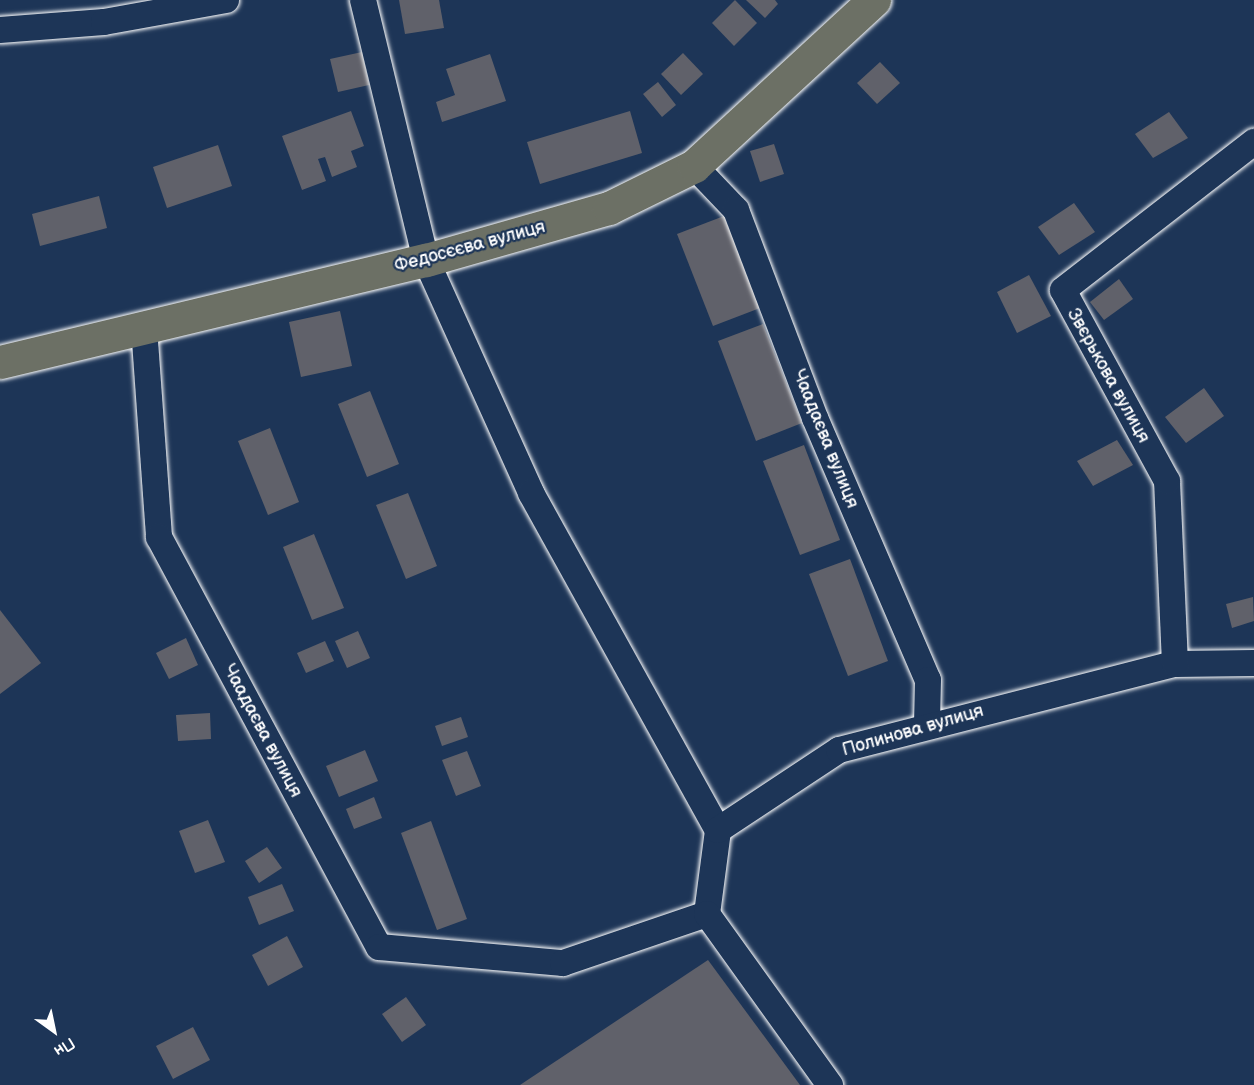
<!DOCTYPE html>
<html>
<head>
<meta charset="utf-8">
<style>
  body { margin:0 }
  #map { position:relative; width:1254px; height:1085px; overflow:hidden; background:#1d3557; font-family:"Balsamiq Sans",sans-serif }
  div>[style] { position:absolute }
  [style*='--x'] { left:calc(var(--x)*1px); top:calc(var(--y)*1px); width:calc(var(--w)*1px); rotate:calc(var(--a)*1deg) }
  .building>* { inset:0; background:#60616a }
  .roads { filter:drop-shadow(0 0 2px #fff) drop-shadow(0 0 2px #fff) }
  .minor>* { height:26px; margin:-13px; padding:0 13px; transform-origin:13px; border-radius:13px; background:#1d3557 }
  .major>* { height:33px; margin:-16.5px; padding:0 16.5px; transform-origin:16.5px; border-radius:16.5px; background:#6c7065 }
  span { translate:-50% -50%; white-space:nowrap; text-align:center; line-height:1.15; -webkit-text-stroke:4.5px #1d3557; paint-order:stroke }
  .street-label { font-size:18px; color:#fff }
  .north { position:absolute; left:24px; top:1001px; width:60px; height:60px; -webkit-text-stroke:4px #1d3557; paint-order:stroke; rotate:147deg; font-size:16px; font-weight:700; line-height:24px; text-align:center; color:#fff }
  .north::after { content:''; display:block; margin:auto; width:21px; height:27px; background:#fff; clip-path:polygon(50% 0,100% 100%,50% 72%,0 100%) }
</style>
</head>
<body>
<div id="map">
  <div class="building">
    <div style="clip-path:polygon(399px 0,439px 0,444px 28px,405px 34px)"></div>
    <div style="clip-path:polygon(735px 0,757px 23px,734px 46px,712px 23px)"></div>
    <div style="clip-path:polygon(746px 0,775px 0,778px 4px,765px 18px)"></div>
    <div style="clip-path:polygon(362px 52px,369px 85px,338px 92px,330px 59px)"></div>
    <div style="clip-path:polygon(683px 53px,703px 74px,681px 95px,661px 74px)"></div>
    <div style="clip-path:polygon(490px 54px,506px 101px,442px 122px,436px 102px,455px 95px,446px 69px)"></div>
    <div style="clip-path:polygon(880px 62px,900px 83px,877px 104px,857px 83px)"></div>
    <div style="clip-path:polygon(658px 82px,676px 105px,662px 117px,643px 94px)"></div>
    <div style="clip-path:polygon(351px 111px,364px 146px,351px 151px,357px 167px,332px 177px,325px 157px,318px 159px,326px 181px,302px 190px,282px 136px)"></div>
    <div style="clip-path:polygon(630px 111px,642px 153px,540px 184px,527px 142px)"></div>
    <div style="clip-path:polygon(1169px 112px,1188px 138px,1153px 158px,1135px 134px)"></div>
    <div style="clip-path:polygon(774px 144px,784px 174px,760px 182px,750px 151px)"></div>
    <div style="clip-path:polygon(218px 145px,232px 186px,167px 208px,153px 167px)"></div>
    <div style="clip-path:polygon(99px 196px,107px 228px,40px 246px,32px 214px)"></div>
    <div style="clip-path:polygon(1074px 203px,1095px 232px,1059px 255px,1038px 227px)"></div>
    <div style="clip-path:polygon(724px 216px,760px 308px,713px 326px,677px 234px)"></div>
    <div style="clip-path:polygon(1029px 275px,1051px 316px,1017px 333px,997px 292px)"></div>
    <div style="clip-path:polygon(1119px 279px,1133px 299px,1104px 320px,1090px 302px)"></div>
    <div style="clip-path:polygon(340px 311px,352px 366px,301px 377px,289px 322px)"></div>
    <div style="clip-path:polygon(763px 324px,802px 423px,756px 441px,718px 341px)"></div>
    <div style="clip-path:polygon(1204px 388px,1224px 416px,1186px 443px,1165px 417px)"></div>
    <div style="clip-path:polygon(370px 391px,399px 464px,367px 477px,338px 404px)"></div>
    <div style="clip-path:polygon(270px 428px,299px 502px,268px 515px,238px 441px)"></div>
    <div style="clip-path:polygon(1117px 440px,1133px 465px,1093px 486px,1077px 461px)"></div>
    <div style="clip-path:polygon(804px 445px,840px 540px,800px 555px,763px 461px)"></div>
    <div style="clip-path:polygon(408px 493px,437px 566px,406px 579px,376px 505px)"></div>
    <div style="clip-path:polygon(314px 534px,344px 608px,312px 620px,283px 547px)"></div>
    <div style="clip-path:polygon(850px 559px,888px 661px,848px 676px,809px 574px)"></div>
    <div style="clip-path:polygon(1253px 597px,1254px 621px,1232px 628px,1226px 604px)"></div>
    <div style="clip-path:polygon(0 610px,41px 663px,0 694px)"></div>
    <div style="clip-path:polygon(358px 631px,370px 658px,347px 668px,335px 641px)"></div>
    <div style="clip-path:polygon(186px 638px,198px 665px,169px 679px,156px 653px)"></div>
    <div style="clip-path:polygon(325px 641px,334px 661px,306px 673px,297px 653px)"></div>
    <div style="clip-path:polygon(210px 713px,211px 739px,178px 741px,176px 715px)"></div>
    <div style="clip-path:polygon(461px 717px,468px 737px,442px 746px,435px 726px)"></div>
    <div style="clip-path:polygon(365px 750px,378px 781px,339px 797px,326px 766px)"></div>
    <div style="clip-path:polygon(467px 751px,481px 786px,456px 796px,442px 760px)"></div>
    <div style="clip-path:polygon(374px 797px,382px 818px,354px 829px,346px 809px)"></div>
    <div style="clip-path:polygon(208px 820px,225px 862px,195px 873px,179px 831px)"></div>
    <div style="clip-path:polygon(431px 821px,467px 919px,437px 930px,401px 833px)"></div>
    <div style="clip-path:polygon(267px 847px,282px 868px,259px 883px,245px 861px)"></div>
    <div style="clip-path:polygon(282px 884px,294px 911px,259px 925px,248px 897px)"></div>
    <div style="clip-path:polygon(287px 936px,303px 967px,268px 986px,252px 955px)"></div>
    <div style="clip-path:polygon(708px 960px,800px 1085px,520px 1085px)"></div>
    <div style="clip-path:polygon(406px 997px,426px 1025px,402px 1042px,382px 1014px)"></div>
    <div style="clip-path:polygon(193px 1027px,210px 1060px,173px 1079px,156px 1046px)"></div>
  </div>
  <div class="roads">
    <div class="minor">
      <div style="--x:363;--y:0;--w:268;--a:76.4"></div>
      <div style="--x:426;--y:260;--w:256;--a:65.7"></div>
      <div style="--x:531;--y:493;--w:385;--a:61"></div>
      <div style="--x:0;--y:30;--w:104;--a:-4.4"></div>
      <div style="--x:104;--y:22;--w:124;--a:-10.2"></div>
      <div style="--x:694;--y:166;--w:61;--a:46.3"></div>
      <div style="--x:736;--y:210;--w:222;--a:69.2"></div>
      <div style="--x:815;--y:418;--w:285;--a:66.7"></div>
      <div style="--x:928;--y:680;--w:45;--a:91.3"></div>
      <div style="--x:144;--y:327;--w:211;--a:85.9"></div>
      <div style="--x:159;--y:537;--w:465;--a:61.8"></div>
      <div style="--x:379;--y:947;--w:185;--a:5"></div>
      <div style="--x:563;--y:963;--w:152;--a:-18.8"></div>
      <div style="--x:707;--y:914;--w:85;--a:-82.5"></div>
      <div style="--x:718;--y:830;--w:145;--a:-33.5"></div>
      <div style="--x:839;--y:750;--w:347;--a:-14.4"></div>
      <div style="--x:1175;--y:664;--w:79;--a:-0.7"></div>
      <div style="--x:1175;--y:664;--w:183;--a:-92.5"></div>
      <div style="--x:1167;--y:481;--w:217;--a:-118.6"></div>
      <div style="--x:1063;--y:290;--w:242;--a:-37.8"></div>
      <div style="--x:707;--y:914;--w:211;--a:54.3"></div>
    </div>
    <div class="major">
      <div style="--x:0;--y:362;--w:438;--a:-13.5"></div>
      <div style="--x:426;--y:260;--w:190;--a:-15.9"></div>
      <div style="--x:609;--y:208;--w:95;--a:-26.3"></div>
      <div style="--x:694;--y:166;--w:245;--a:-42.7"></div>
    </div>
  </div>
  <div class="street-label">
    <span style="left:470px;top:247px;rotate:-15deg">Федосєєва вулиця</span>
    <span style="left:1108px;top:376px;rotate:61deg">Звєрькова вулиця</span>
    <span style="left:825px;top:439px;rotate:68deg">Чаадаєва вулиця</span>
    <span style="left:262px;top:731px;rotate:62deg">Чаадаєва вулиця</span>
    <span style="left:913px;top:731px;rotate:-16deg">Полинова вулиця</span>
  </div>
  <div class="north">Пн</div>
</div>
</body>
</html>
